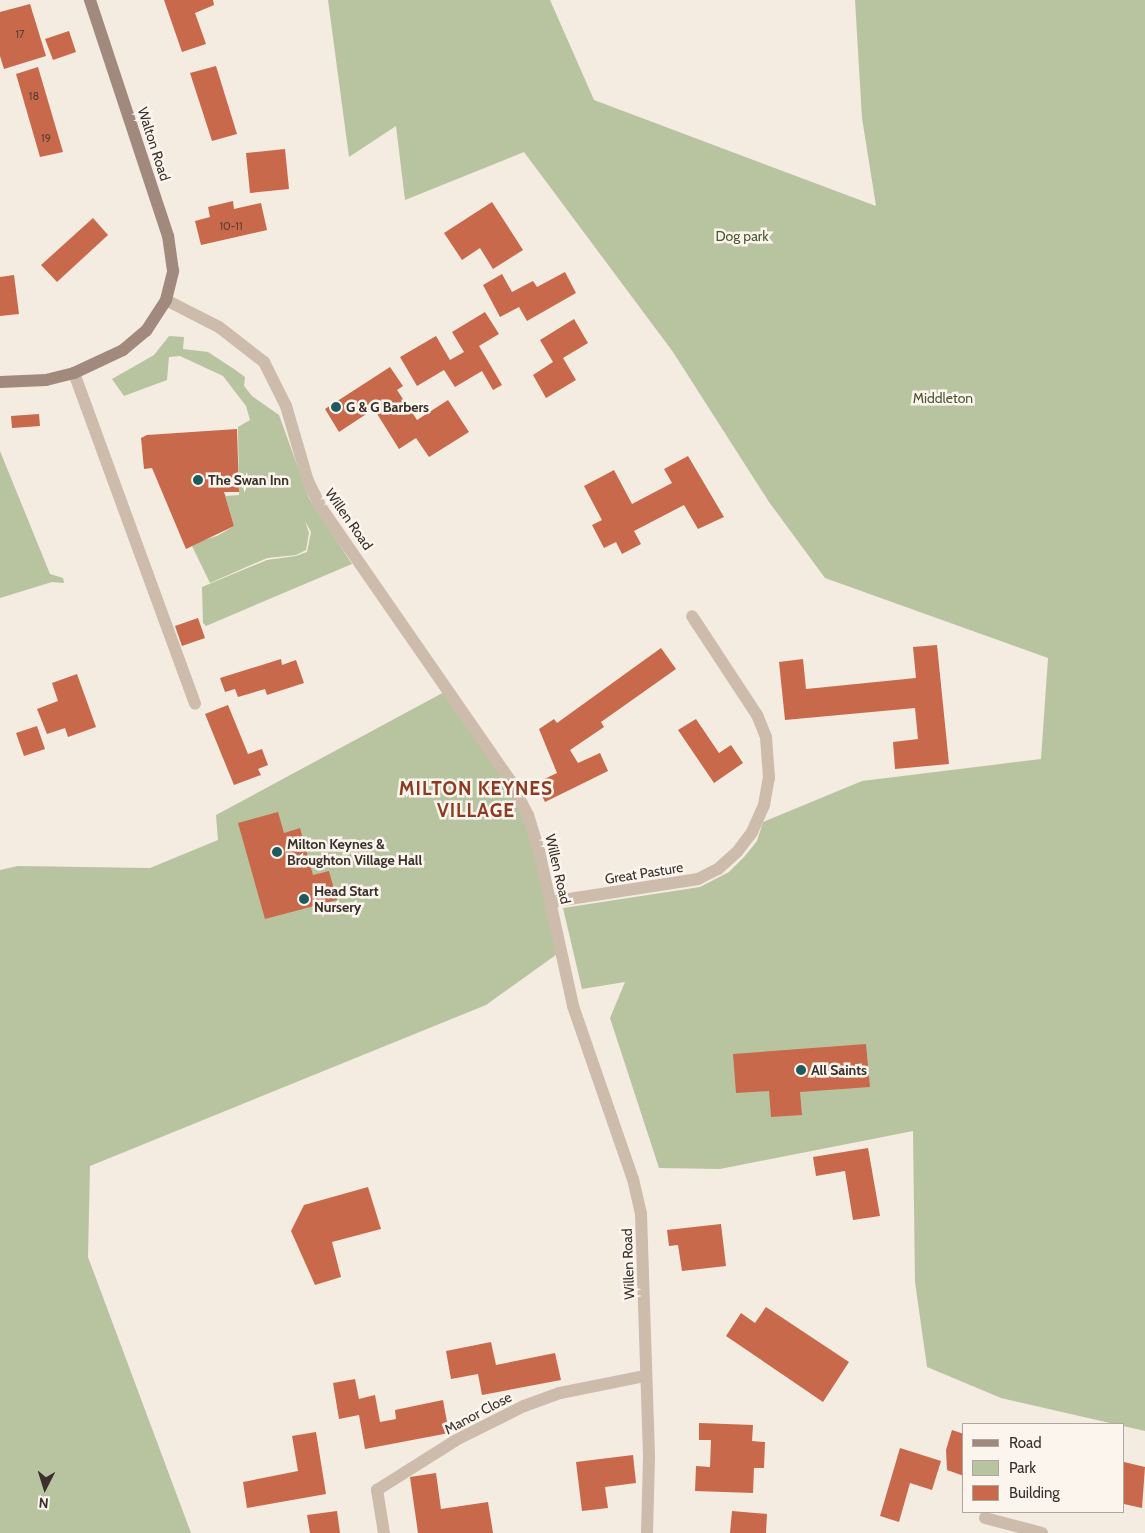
<!DOCTYPE html>
<html>
<head>
<meta charset="utf-8">
<style>
  body { margin:0 }
  #map { position:relative; width:1145px; height:1533px; overflow:hidden; background:#f4ebe1; font-family:Cabin,sans-serif }
  div>[style] { position:absolute }
  [style*='--x'] { left:calc(var(--x)*1px); top:calc(var(--y)*1px); width:calc(var(--w)*1px); rotate:calc(var(--a)*1deg) }
  .green>* { inset:0; background:#b8c4a0 }
  .building>* { inset:0; background:#c8694b }
  .street>* { height:12px; margin:-6px; padding:0 6px; transform-origin:6px; border-radius:6px; background:#cdbbac }
  .secondary>* { height:12px; margin:-6px; padding:0 6px; transform-origin:6px; border-radius:6px; background:#a18a7d }
  .dots>* { width:14px; height:14px; translate:-50% -50%; box-sizing:border-box; border:2px solid #fbf5ee; border-radius:50% }
  span { translate:-50% -50%; white-space:nowrap; text-align:center; line-height:1.15; -webkit-text-stroke:5px #fbf5ee; paint-order:stroke }
  .number-label { font-size:11px; color:#5e3e33 }
  .number-label span { -webkit-text-stroke-width:0 }
  .street-label { font-size:14px; color:#3b302b }
  .park-label { font-size:14px; color:#4a5a2e }
  .poi-label { font-size:14px; color:#3b302b; font-weight:700 }
  .left { translate:0 -50%; text-align:left }
  .district-label { font-size:19px; color:#8c3b22; font-weight:700; letter-spacing:1px }
  .legend { position:absolute; left:962px; top:1423px; width:162px; height:90px; box-sizing:border-box; background:#fbf5ee; border:1px solid #aea6a0; margin:0; padding:6px 9px; list-style:none; font-size:15px; color:#3b302b }
  .legend li { display:flex; align-items:center; gap:10px; height:25px }
  .legend b { width:25px; border:1px solid #aea6a0 }
  .north { position:absolute; left:20px; top:1463px; width:50px; height:50px; -webkit-text-stroke:4px #fbf5ee; paint-order:stroke; rotate:185deg; font-size:14px; font-weight:700; line-height:20px; text-align:center; color:#3b302b }
  .north::after { content:''; display:block; margin:auto; width:18px; height:22px; background:#3b302b; clip-path:polygon(50% 0,100% 100%,50% 72%,0 100%) }
</style>
</head>
<body>
<div id="map">
  <div class="green">
    <div style="clip-path:polygon(328px 0,550px 0,594px 100px,876px 206px,862px 118px,855px 0,1145px 0,1145px 1431px,1001px 1398px,927px 1367px,915px 1282px,913px 1131px,720px 1169px,659px 1168px,610px 1018px,625px 982px,582px 989px,563px 908px,700px 887px,729px 872px,745px 856px,757px 841px,763px 822px,862px 781px,1041px 759px,1048px 658px,825px 578px,769px 502px,673px 352px,524px 152px,405px 200px,396px 126px,349px 157px)"></div>
    <div style="clip-path:polygon(169px 336px,184px 337px,183px 349px,208px 352px,234px 369px,245px 377px,244px 386px,252px 396px,279px 415px,309px 498px,352px 564px,206px 626px,203px 623px,202px 587px,267px 560px,296px 556px,307px 552px,311px 532px,305px 521px,309px 533px,306px 550px,296px 555px,267px 558px,210px 583px,191px 544px,217px 536px,234px 526px,224px 492px,226px 496px,239px 495px,238px 427px,250px 420px,246px 406px,223px 376px,180px 356px,169px 357px,167px 380px,124px 396px,112px 379px,154px 355px)"></div>
    <div style="clip-path:polygon(0 451px,50px 574px,63px 578px,64px 583px,52px 582px,0 598px)"></div>
    <div style="clip-path:polygon(448px 690px,528px 815px,560px 952px,486px 1005px,90px 1166px,88px 1257px,191px 1533px,0 1533px,0 870px,18px 866px,150px 868px,218px 840px,216px 815px)"></div>
  </div>
  <div class="building">
    <div style="clip-path:polygon(164px 0,213px 0,214px 5px,195px 13px,206px 44px,182px 52px)"></div>
    <div style="clip-path:polygon(30px 4px,46px 56px,4px 69px,0 56px,0 12px)"></div>
    <div style="clip-path:polygon(69px 31px,76px 52px,53px 60px,45px 39px)"></div>
    <div style="clip-path:polygon(216px 66px,237px 134px,212px 141px,190px 73px)"></div>
    <div style="clip-path:polygon(38px 67px,63px 152px,40px 157px,16px 74px)"></div>
    <div style="clip-path:polygon(285px 149px,289px 189px,250px 193px,246px 153px)"></div>
    <div style="clip-path:polygon(233px 201px,234px 209px,261px 203px,267px 230px,201px 245px,195px 221px,210px 217px,208px 207px)"></div>
    <div style="clip-path:polygon(492px 202px,523px 250px,493px 269px,480px 248px,462px 260px,444px 233px)"></div>
    <div style="clip-path:polygon(93px 218px,108px 235px,57px 282px,41px 265px)"></div>
    <div style="clip-path:polygon(565px 272px,576px 293px,527px 321px,519px 307px,500px 317px,483px 285px,502px 274px,512px 292px,533px 281px,537px 287px)"></div>
    <div style="clip-path:polygon(14px 275px,19px 314px,0 316px,0 277px)"></div>
    <div style="clip-path:polygon(485px 312px,499px 334px,479px 346px,502px 385px,493px 390px,482px 371px,455px 387px,444px 370px,417px 386px,400px 357px,436px 336px,450px 360px,464px 352px,452px 332px)"></div>
    <div style="clip-path:polygon(574px 319px,588px 343px,563px 358px,576px 380px,546px 398px,533px 375px,553px 362px,540px 340px)"></div>
    <div style="clip-path:polygon(390px 367px,403px 386px,397px 390px,417px 420px,448px 400px,469px 432px,429px 457px,416px 438px,399px 449px,374px 409px,339px 432px,325px 409px)"></div>
    <div style="clip-path:polygon(39px 414px,40px 426px,12px 428px,11px 416px)"></div>
    <div style="clip-path:polygon(237px 429px,239px 492px,224px 492px,234px 526px,186px 549px,152px 468px,144px 469px,141px 438px,147px 435px)"></div>
    <div style="clip-path:polygon(688px 456px,724px 517px,698px 529px,684px 505px,634px 531px,641px 544px,622px 554px,616px 542px,604px 548px,592px 525px,602px 520px,584px 486px,614px 470px,632px 504px,672px 483px,664px 469px)"></div>
    <div style="clip-path:polygon(198px 618px,205px 638px,182px 646px,175px 626px)"></div>
    <div style="clip-path:polygon(937px 645px,949px 764px,895px 769px,893px 742px,918px 739px,915px 708px,785px 720px,779px 662px,803px 659px,806px 689px,916px 678px,913px 647px)"></div>
    <div style="clip-path:polygon(661px 648px,676px 669px,601px 722px,604px 727px,570px 750px,578px 763px,600px 753px,608px 771px,545px 802px,536px 783px,557px 773px,539px 729px,554px 719px,557px 723px)"></div>
    <div style="clip-path:polygon(281px 659px,282px 665px,296px 660px,304px 683px,267px 695px,265px 689px,238px 697px,235px 689px,225px 692px,220px 678px)"></div>
    <div style="clip-path:polygon(77px 674px,96px 727px,68px 737px,65px 728px,47px 734px,37px 709px,58px 701px,52px 683px)"></div>
    <div style="clip-path:polygon(228px 705px,248px 754px,262px 749px,268px 765px,258px 769px,261px 775px,234px 785px,205px 714px)"></div>
    <div style="clip-path:polygon(696px 719px,719px 753px,731px 745px,743px 763px,714px 783px,678px 730px)"></div>
    <div style="clip-path:polygon(37px 726px,45px 749px,24px 756px,16px 733px)"></div>
    <div style="clip-path:polygon(278px 812px,284px 833px,300px 828px,313px 875px,329px 871px,337px 900px,265px 919px,238px 823px)"></div>
    <div style="clip-path:polygon(866px 1044px,870px 1087px,800px 1092px,802px 1115px,771px 1117px,769px 1091px,736px 1093px,733px 1054px)"></div>
    <div style="clip-path:polygon(868px 1148px,880px 1216px,853px 1220px,845px 1171px,816px 1176px,813px 1157px)"></div>
    <div style="clip-path:polygon(368px 1187px,381px 1229px,332px 1242px,341px 1277px,315px 1285px,291px 1231px,304px 1205px)"></div>
    <div style="clip-path:polygon(721px 1224px,726px 1266px,682px 1271px,678px 1245px,669px 1246px,667px 1230px)"></div>
    <div style="clip-path:polygon(766px 1307px,849px 1362px,823px 1402px,726px 1336px,741px 1313px,755px 1323px)"></div>
    <div style="clip-path:polygon(491px 1342px,496px 1365px,555px 1353px,561px 1380px,482px 1395px,478px 1374px,451px 1379px,446px 1351px)"></div>
    <div style="clip-path:polygon(355px 1379px,359px 1399px,375px 1395px,380px 1422px,396px 1419px,395px 1410px,443px 1400px,449px 1433px,365px 1449px,359px 1415px,339px 1419px,333px 1383px)"></div>
    <div style="clip-path:polygon(699px 1423px,753px 1425px,752px 1441px,765px 1442px,764px 1468px,754px 1468px,753px 1493px,695px 1491px,696px 1466px,710px 1467px,711px 1440px,699px 1440px)"></div>
    <div style="clip-path:polygon(952px 1430px,964px 1434px,964px 1476px,947px 1470px,946px 1450px)"></div>
    <div style="clip-path:polygon(316px 1432px,326px 1494px,247px 1508px,243px 1482px,298px 1471px,292px 1436px)"></div>
    <div style="clip-path:polygon(900px 1448px,941px 1461px,932px 1490px,910px 1483px,899px 1522px,880px 1516px)"></div>
    <div style="clip-path:polygon(633px 1455px,636px 1483px,605px 1487px,608px 1508px,582px 1511px,576px 1462px)"></div>
    <div style="clip-path:polygon(1124px 1462px,1145px 1467px,1142px 1508px,1124px 1504px)"></div>
    <div style="clip-path:polygon(436px 1473px,441px 1509px,488px 1502px,493px 1533px,418px 1533px,410px 1477px)"></div>
    <div style="clip-path:polygon(337px 1511px,340px 1533px,310px 1533px,307px 1515px)"></div>
    <div style="clip-path:polygon(732px 1511px,767px 1514px,766px 1533px,730px 1533px)"></div>
  </div>
  <div class="street">
    <div style="--x:166;--y:300;--w:59;--a:27"></div>
    <div style="--x:219;--y:327;--w:57;--a:37.9"></div>
    <div style="--x:264;--y:362;--w:49;--a:63.4"></div>
    <div style="--x:286;--y:406;--w:78;--a:73.7"></div>
    <div style="--x:308;--y:481;--w:28;--a:64"></div>
    <div style="--x:320;--y:506;--w:333;--a:55.3"></div>
    <div style="--x:510;--y:780;--w:39;--a:63"></div>
    <div style="--x:528;--y:815;--w:38;--a:73"></div>
    <div style="--x:539;--y:851;--w:159;--a:77.6"></div>
    <div style="--x:573;--y:1006;--w:183;--a:70.9"></div>
    <div style="--x:633;--y:1179;--w:36;--a:77"></div>
    <div style="--x:641;--y:1214;--w:243;--a:88.1"></div>
    <div style="--x:649;--y:1457;--w:76;--a:91.5"></div>
    <div style="--x:74;--y:373;--w:352;--a:69.9"></div>
    <div style="--x:550;--y:902;--w:150;--a:-8.8"></div>
    <div style="--x:698;--y:879;--w:22;--a:-27"></div>
    <div style="--x:718;--y:869;--w:25;--a:-42"></div>
    <div style="--x:737;--y:852;--w:25;--a:-53"></div>
    <div style="--x:752;--y:832;--w:30;--a:-66"></div>
    <div style="--x:764;--y:805;--w:27;--a:-80"></div>
    <div style="--x:769;--y:778;--w:41;--a:-94.2"></div>
    <div style="--x:766;--y:737;--w:24;--a:-112"></div>
    <div style="--x:757;--y:715;--w:118;--a:-123.3"></div>
    <div style="--x:985;--y:1518;--w:59;--a:14.7"></div>
    <div style="--x:384;--y:1533;--w:44;--a:-99.2"></div>
    <div style="--x:377;--y:1490;--w:93;--a:-32.3"></div>
    <div style="--x:456;--y:1440;--w:76;--a:-26.6"></div>
    <div style="--x:524;--y:1406;--w:38;--a:-20"></div>
    <div style="--x:560;--y:1393;--w:87;--a:-11.3"></div>
  </div>
  <div class="secondary">
    <div style="--x:0;--y:382;--w:46;--a:-2.5"></div>
    <div style="--x:46;--y:380;--w:29;--a:-14"></div>
    <div style="--x:74;--y:373;--w:54;--a:-25.1"></div>
    <div style="--x:123;--y:350;--w:30;--a:-40"></div>
    <div style="--x:146;--y:331;--w:37;--a:-57"></div>
    <div style="--x:166;--y:300;--w:30;--a:-76"></div>
    <div style="--x:173;--y:271;--w:35;--a:-98"></div>
    <div style="--x:168;--y:236;--w:249;--a:-108.3"></div>
  </div>
  <div class="dots">
    <div style="left:336px;top:407px;background:#1f5a5e"></div>
    <div style="left:198px;top:480px;background:#1f5a5e"></div>
    <div style="left:277px;top:852px;background:#1f5a5e"></div>
    <div style="left:304px;top:899px;background:#1f5a5e"></div>
    <div style="left:801px;top:1070px;background:#1f5a5e"></div>
  </div>
  <div class="number-label">
    <span style="left:20px;top:34px">17</span>
    <span style="left:34px;top:96px">18</span>
    <span style="left:46px;top:138px">19</span>
    <span style="left:231px;top:226px">10-11</span>
  </div>
  <div class="street-label">
    <span style="left:154px;top:144px;rotate:72deg">Walton Road</span>
    <span style="left:349px;top:519px;rotate:55deg">Willen Road</span>
    <span style="left:558px;top:869px;rotate:77deg">Willen Road</span>
    <span style="left:644px;top:873px;rotate:-9deg">Great Pasture</span>
    <span style="left:628px;top:1264px;rotate:-92deg">Willen Road</span>
    <span style="left:478px;top:1413px;rotate:-28deg">Manor Close</span>
  </div>
  <div class="park-label">
    <span style="left:742px;top:236px">Dog park</span>
    <span style="left:943px;top:398px">Middleton</span>
  </div>
  <div class="poi-label">
    <span class="left" style="left:346px;top:407px">G &amp; G Barbers</span>
    <span class="left" style="left:208px;top:480px">The Swan Inn</span>
    <span class="left" style="left:287px;top:852px">Milton Keynes &amp;<br>Broughton Village Hall</span>
    <span class="left" style="left:314px;top:899px">Head Start<br>Nursery</span>
    <span class="left" style="left:811px;top:1070px">All Saints</span>
  </div>
  <div class="district-label">
    <span style="left:476px;top:800px">MILTON KEYNES<br>VILLAGE</span>
  </div>
  <ul class="legend">
  <li><b style="height:6px;background:#a18a7d"></b>Road</li>
  <li><b style="height:14px;background:#b8c4a0"></b>Park</li>
  <li><b style="height:14px;background:#c8694b"></b>Building</li>
  </ul>
  <div class="north">N</div>
</div>
</body>
</html>
